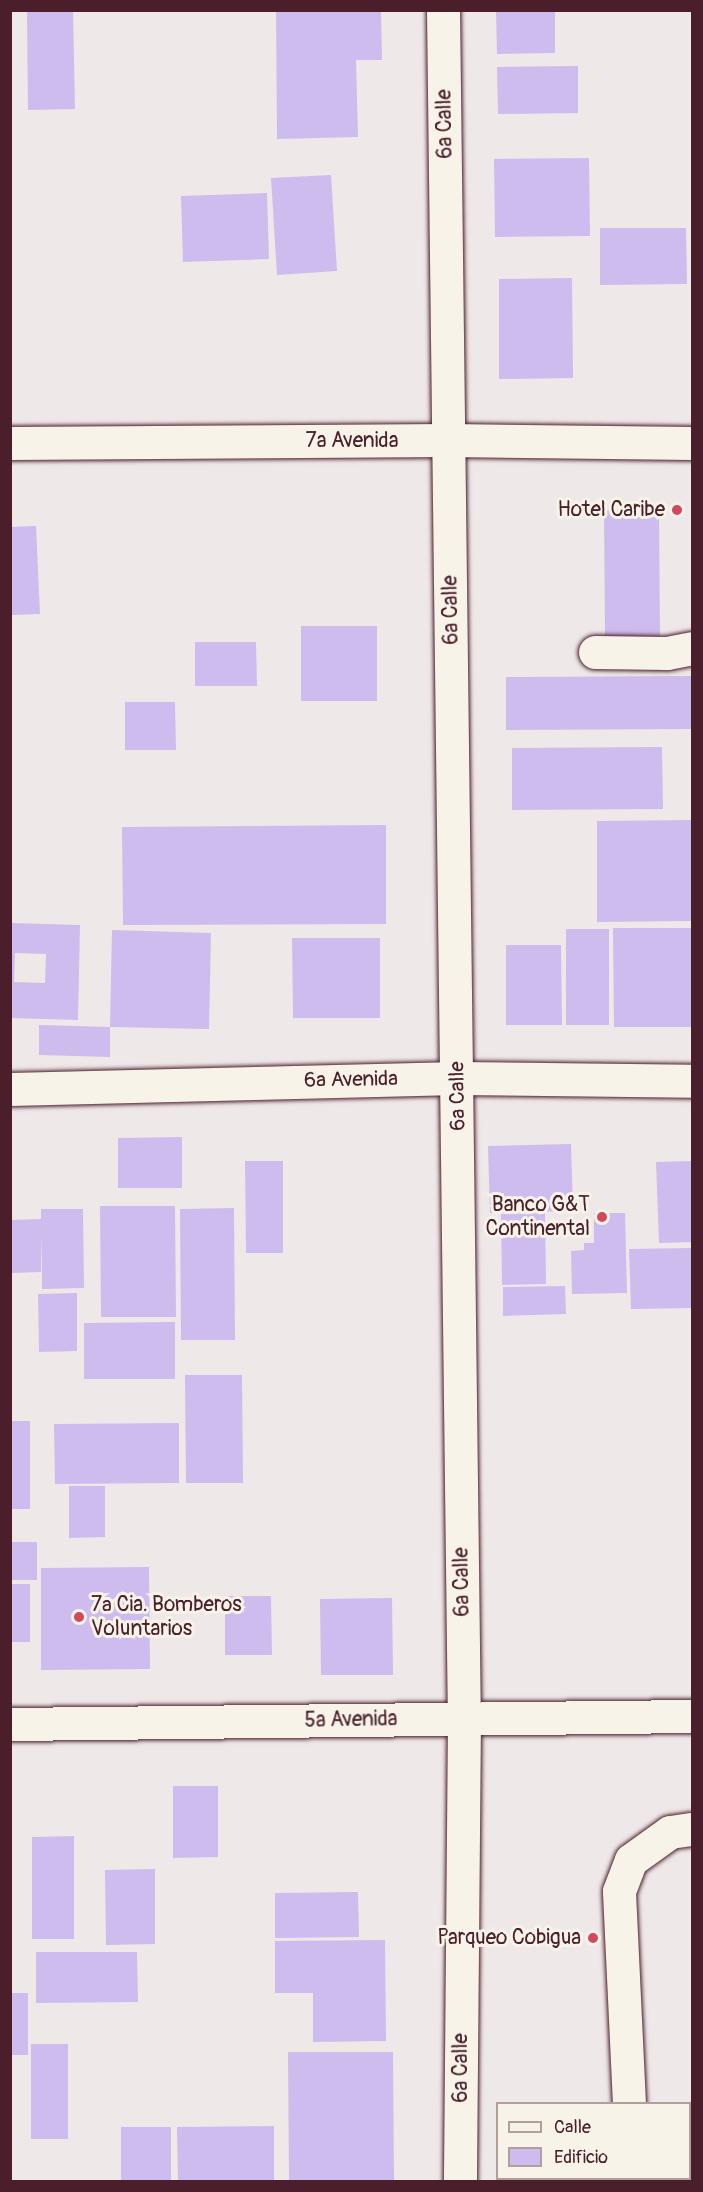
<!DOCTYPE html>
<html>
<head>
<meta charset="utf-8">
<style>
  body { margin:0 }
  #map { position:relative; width:703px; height:2192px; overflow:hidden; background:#efe8e9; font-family:Pangolin,sans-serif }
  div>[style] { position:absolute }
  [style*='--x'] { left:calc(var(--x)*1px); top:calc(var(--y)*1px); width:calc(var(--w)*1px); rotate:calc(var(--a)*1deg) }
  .building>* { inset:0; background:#cdbced }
  .roads { filter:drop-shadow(0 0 2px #4a1f2b) drop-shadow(0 0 2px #4a1f2b) }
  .minor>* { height:33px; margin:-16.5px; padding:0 16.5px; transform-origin:16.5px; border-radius:16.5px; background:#f7f3e8 }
  .dots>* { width:16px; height:16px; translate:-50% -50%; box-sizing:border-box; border:3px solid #f7f3e8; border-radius:50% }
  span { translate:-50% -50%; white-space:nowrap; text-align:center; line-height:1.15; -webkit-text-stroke:6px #f7f3e8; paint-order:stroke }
  .street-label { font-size:21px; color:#4a1f2b }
  .poi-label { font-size:21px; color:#4a1f2b }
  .right { translate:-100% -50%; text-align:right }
  .left { translate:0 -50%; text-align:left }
  .frame { position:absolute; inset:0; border:12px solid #4a1f2b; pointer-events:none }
  .legend { position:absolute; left:496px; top:2102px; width:195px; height:78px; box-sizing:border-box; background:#f7f3e8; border:2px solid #b29e9c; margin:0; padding:8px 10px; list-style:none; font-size:18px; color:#4a1f2b }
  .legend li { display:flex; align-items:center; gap:12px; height:30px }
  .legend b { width:30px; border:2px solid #b29e9c }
</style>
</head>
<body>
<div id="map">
  <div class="building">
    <div style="clip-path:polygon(27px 10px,73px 10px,75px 109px,28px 110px)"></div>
    <div style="clip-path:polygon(276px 10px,381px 10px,382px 60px,356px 60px,358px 137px,277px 139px)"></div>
    <div style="clip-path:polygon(496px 10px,555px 10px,555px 53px,497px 54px)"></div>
    <div style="clip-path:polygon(578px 66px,578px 113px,498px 114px,497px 67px)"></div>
    <div style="clip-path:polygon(589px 158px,590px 236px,495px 237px,494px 159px)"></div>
    <div style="clip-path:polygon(331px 175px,337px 271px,277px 275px,271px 178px)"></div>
    <div style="clip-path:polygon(267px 193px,269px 259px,183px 262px,181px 196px)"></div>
    <div style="clip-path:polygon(600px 228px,686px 228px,687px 284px,600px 285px)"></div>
    <div style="clip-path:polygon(572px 278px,573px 378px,499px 379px,499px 279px)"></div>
    <div style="clip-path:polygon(604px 510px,659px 510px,660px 637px,605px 637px)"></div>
    <div style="clip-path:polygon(36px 526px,40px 614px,10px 615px,10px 527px)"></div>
    <div style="clip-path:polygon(301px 626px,377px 626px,377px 701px,301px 701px)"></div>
    <div style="clip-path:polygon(195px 642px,256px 642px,257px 686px,195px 686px)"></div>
    <div style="clip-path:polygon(692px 676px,692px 729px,506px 730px,506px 677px)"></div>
    <div style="clip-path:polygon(125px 702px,175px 702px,176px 750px,125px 750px)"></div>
    <div style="clip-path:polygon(662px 747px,663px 809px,512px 810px,512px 748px)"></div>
    <div style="clip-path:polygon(692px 820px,692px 921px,597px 922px,597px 821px)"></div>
    <div style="clip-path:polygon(386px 825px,386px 924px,123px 925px,122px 827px)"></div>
    <div style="clip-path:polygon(evenodd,10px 923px,80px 925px,78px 1020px,10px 1018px,10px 923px,15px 953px,46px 954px,45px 983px,14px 982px,15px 953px)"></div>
    <div style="clip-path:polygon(613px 928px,692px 928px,692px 1027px,614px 1027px)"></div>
    <div style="clip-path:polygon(566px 929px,609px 929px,609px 1025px,566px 1025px)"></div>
    <div style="clip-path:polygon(112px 930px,211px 933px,209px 1029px,110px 1027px,110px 1057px,39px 1055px,39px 1025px,110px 1027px)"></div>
    <div style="clip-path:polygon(292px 938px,380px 938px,380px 1018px,293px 1018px)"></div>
    <div style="clip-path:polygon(506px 945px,561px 945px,562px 1025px,506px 1025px)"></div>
    <div style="clip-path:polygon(182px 1137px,182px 1188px,118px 1188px,118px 1138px)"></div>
    <div style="clip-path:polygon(571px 1144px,573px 1211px,490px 1213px,488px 1146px)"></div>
    <div style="clip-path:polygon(245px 1161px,283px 1161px,283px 1253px,246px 1253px)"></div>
    <div style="clip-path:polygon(692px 1161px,692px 1242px,659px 1243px,656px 1162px)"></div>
    <div style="clip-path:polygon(100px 1206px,175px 1206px,176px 1317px,101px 1317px)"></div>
    <div style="clip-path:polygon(234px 1208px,235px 1340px,181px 1340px,180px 1209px)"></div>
    <div style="clip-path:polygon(41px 1209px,83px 1209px,84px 1288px,42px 1289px,42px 1234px,41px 1272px,10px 1273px,10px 1220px,41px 1219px)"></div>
    <div style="clip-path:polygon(545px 1213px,546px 1284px,502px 1285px,501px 1214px)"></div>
    <div style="clip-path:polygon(594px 1213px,625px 1213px,627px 1293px,572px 1294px,571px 1251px,584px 1250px,584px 1243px,594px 1243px)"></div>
    <div style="clip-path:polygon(692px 1248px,692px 1308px,631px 1309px,629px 1249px)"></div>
    <div style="clip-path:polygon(565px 1286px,566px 1314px,503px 1316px,503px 1287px)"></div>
    <div style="clip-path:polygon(77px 1293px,77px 1351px,39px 1352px,38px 1294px)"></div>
    <div style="clip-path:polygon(175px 1322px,175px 1379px,84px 1379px,84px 1323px)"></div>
    <div style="clip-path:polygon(185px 1375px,242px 1375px,243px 1483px,186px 1483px)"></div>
    <div style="clip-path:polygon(10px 1421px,30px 1421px,30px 1509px,10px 1509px)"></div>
    <div style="clip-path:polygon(179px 1423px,179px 1483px,55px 1484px,54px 1424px)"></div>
    <div style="clip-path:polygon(69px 1486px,105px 1486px,105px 1537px,69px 1538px)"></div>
    <div style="clip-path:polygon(10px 1542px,37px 1542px,37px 1580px,10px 1580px)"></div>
    <div style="clip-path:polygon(149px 1567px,150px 1669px,41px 1670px,41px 1568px)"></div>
    <div style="clip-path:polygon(10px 1584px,30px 1584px,30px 1642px,10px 1642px)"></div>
    <div style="clip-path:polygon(225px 1596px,271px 1596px,272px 1655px,225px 1655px)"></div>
    <div style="clip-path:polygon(392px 1598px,393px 1675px,321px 1675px,320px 1599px)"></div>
    <div style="clip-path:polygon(173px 1786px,218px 1786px,218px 1857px,173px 1858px)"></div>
    <div style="clip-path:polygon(74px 1836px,74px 1939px,32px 1939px,32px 1837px)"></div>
    <div style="clip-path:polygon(155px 1869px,155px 1944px,106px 1945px,105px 1870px)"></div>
    <div style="clip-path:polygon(358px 1892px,359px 1937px,275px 1938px,275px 1893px)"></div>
    <div style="clip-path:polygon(385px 1940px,386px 2041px,313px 2042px,313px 1993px,275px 1993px,275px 1941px)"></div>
    <div style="clip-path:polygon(36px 1952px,137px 1952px,138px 2002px,36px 2003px)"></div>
    <div style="clip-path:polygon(10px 1993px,28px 1993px,28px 2055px,10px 2055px)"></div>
    <div style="clip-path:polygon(31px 2044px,68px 2044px,68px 2139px,31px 2139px)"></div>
    <div style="clip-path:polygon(288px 2052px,393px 2052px,394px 2182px,289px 2182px)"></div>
    <div style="clip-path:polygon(274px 2126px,274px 2182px,178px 2182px,177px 2127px)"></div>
    <div style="clip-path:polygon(121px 2127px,171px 2127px,171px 2182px,121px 2182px)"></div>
  </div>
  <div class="roads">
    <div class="minor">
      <div style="--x:443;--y:10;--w:1708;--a:89.3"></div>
      <div style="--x:464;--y:1718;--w:464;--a:90.5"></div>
      <div style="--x:10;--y:443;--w:439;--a:-0.4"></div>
      <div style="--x:449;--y:440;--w:243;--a:0.7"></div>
      <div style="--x:595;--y:652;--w:72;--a:0.8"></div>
      <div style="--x:667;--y:653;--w:25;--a:-11"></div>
      <div style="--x:10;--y:1089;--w:448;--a:-1.4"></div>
      <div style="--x:458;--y:1078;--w:234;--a:0.7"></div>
      <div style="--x:10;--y:1724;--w:682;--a:-0.67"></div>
      <div style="--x:629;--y:2104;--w:213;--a:-92.7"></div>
      <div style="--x:619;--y:1891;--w:33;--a:-69"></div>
      <div style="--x:631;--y:1860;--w:48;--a:-35.7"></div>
      <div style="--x:670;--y:1832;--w:22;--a:-8"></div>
      <div style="--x:632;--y:2178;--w:4;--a:90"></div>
    </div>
  </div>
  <div class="dots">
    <div style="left:677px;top:510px;background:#d1495b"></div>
    <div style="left:602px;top:1217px;background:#d1495b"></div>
    <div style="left:79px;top:1617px;background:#d1495b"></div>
    <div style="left:593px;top:1938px;background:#d1495b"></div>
  </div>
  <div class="street-label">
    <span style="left:445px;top:124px;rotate:-91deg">6a Calle</span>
    <span style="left:352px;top:441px">7a Avenida</span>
    <span style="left:451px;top:610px;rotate:-91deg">6a Calle</span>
    <span style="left:351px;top:1080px;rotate:-1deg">6a Avenida</span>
    <span style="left:458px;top:1096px;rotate:-91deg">6a Calle</span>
    <span style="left:462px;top:1582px;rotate:-91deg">6a Calle</span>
    <span style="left:351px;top:1720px;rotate:-1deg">5a Avenida</span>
    <span style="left:461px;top:2068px;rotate:-90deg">6a Calle</span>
  </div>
  <div class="poi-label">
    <span class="right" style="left:665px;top:510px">Hotel Caribe</span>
    <span class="right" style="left:590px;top:1217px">Banco G&amp;T<br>Continental</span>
    <span class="left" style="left:91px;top:1617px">7ª Cia. Bomberos<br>Voluntarios</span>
    <span class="right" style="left:581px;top:1938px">Parqueo Cobigua</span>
  </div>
  <div class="frame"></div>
  <ul class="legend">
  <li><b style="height:8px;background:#f7f3e8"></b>Calle</li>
  <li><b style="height:16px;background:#cdbced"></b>Edificio</li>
  </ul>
</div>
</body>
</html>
